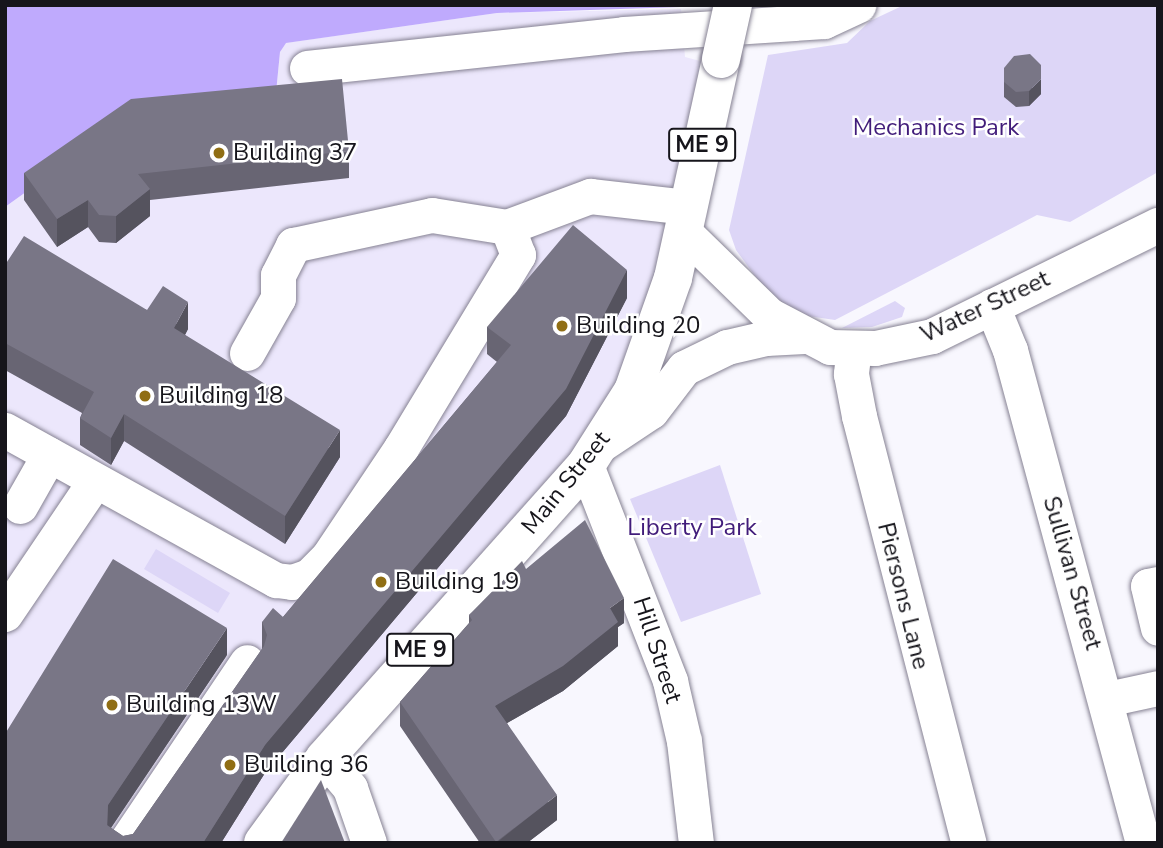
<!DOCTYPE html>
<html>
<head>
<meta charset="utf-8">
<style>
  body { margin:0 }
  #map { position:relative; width:1163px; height:848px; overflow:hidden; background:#f8f7fe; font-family:"Nunito Sans",sans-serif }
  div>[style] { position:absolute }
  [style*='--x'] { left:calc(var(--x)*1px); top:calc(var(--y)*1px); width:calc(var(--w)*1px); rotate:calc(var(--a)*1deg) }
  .built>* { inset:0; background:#ece7fc }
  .green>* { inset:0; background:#ddd6f7 }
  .water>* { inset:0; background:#bfaafd }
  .roads { filter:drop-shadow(0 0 2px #868293) drop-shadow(0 0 2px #868293) }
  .minor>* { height:35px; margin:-17.5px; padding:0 17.5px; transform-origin:17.5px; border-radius:17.5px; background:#fff }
  .major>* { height:38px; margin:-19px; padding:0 19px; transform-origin:19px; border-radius:19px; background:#fff }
  .bridges { filter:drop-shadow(0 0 2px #868293) drop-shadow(0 0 2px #868293) }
  .major-bridge>* { height:38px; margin:-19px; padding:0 19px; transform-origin:19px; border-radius:19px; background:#fff }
  .wall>* { inset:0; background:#686573 }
  .shaded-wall>* { inset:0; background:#55535e }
  .building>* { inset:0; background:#797686 }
  .dots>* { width:19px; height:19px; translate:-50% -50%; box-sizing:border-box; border:4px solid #fff; border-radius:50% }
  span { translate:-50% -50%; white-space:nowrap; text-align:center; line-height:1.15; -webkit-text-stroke:5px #fff; paint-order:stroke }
  .shield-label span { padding:2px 5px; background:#fff; border:2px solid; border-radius:5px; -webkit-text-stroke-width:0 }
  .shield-label { font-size:23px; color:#16151b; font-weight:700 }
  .park-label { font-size:24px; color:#411c7a }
  .poi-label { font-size:24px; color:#16151b }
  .left { translate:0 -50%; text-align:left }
  .street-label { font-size:24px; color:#16151b }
  .frame { position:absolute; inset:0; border:7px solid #16151b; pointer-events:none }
</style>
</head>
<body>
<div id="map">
  <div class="built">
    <div style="clip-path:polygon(681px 9px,685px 57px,719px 66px,646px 361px,263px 843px,5px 843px,5px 207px,129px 118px,275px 103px,280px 52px,285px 43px,497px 13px)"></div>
  </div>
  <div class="green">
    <div style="clip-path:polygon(904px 5px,1158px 5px,1158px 172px,1070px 222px,1037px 215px,835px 320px,808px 316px,778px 300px,758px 280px,736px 250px,729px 230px,768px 55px,847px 43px,870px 21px)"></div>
    <div style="clip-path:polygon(895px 301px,905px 308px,902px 317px,872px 327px,842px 328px)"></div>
    <div style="clip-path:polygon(720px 465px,761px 594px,681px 622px,630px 499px)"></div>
    <div style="clip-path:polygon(156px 549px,230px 593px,218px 613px,144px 569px)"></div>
  </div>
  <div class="water">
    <div style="clip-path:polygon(5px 5px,740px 5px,497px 13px,286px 43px,280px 52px,275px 103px,129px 118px,5px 207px)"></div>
  </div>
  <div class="roads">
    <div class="minor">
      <div style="--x:307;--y:68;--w:319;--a:-6.1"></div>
      <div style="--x:624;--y:34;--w:200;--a:-3.7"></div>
      <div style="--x:824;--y:21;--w:38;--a:-25"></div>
      <div style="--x:683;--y:231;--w:120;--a:44.3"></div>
      <div style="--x:769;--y:315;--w:69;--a:27.7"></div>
      <div style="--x:830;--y:347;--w:45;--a:1.3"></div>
      <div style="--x:875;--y:348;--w:58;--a:-11.9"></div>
      <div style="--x:932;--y:336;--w:252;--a:-26.2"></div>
      <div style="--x:992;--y:306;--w:48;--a:67.8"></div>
      <div style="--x:1010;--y:350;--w:511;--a:74.9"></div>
      <div style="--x:854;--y:348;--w:26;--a:97"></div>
      <div style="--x:851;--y:374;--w:43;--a:79.2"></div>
      <div style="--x:859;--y:416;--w:441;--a:75.6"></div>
      <div style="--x:247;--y:353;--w:63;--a:-60.6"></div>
      <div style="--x:278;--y:298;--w:23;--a:-90"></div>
      <div style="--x:278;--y:275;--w:34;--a:-63"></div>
      <div style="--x:293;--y:245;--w:142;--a:-12.2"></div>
      <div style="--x:432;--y:215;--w:76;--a:9.1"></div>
      <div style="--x:507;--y:227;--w:89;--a:-20.5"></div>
      <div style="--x:590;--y:196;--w:99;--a:6.4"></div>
      <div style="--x:5;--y:430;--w:310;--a:29"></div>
      <div style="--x:276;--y:580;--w:16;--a:7"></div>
      <div style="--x:292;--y:582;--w:18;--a:-19"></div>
      <div style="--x:309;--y:576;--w:27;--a:-45"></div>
      <div style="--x:328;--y:557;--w:131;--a:-56.2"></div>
      <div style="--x:401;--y:448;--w:226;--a:-58.8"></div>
      <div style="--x:518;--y:255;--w:30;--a:-111"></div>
      <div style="--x:600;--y:445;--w:61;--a:-33.7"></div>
      <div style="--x:651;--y:411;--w:54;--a:-52.5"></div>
      <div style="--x:684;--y:368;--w:48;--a:-26"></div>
      <div style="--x:727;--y:347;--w:40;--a:-13"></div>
      <div style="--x:766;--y:338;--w:38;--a:-3"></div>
      <div style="--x:586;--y:465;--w:232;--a:68.7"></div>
      <div style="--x:670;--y:681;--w:62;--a:76.9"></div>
      <div style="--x:684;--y:741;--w:103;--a:83.3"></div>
      <div style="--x:20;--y:506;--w:59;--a:-60.4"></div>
      <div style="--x:1158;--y:584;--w:10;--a:169"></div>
      <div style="--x:1148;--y:586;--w:43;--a:76.6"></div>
      <div style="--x:5;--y:614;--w:161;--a:-55.9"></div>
      <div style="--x:1107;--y:699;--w:52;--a:-12.2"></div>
      <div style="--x:325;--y:758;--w:39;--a:50"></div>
      <div style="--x:350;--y:788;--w:58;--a:70.9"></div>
      <div style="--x:125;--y:843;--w:218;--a:-56"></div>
    </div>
    <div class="major">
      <div style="--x:263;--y:843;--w:105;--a:-53.9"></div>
      <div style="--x:325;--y:758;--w:392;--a:-48.3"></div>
      <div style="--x:586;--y:465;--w:88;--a:-57.6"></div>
      <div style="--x:633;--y:391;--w:120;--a:-70.5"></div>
      <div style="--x:673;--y:278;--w:224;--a:-77.6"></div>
    </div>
  </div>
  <div class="bridges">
    <div class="major-bridge">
      <div style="--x:721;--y:59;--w:55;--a:-77.5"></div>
    </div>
  </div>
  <div class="wall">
    <div style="clip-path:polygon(1004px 68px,1041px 94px,1029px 106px,1016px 107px,1004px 97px)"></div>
    <div style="clip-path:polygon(349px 151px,349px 178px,150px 200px,150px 216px,116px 243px,99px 242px,88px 227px,57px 247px,24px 200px,24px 173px)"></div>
    <div style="clip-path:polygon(5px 265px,147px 310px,188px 329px,185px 335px,340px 457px,285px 544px,124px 441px,111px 465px,80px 445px,80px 418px,82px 413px,5px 370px)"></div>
    <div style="clip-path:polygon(627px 298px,566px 416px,265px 773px,221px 843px,5px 843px,227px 655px,111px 828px,123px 836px,133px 834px,262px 649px,262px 622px,283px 617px,497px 362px,487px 354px,487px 327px)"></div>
    <div style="clip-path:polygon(526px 569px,624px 623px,618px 627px,618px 646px,563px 691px,507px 723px,557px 820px,527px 843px,480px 843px,400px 726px,400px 702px,469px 623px,469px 615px)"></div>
  </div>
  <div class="shaded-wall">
    <div style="clip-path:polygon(1041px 79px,1041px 94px,1029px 106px,1029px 91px)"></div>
    <div style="clip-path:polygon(150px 189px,150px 216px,116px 243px,116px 216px)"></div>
    <div style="clip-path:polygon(88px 200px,88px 227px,57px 247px,57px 219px)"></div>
    <div style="clip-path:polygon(627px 270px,627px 298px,566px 416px,265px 773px,221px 843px,203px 843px,265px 745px)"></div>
    <div style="clip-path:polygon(188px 302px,188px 329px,174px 355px,174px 328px)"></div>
    <div style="clip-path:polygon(124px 414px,124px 441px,111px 465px,111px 438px)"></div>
    <div style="clip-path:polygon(340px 430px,340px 457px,285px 544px,285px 516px)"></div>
    <div style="clip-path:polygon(624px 598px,624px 623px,618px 627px,618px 646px,563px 691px,495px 730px,495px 706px,610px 608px)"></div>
    <div style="clip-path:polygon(227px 628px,227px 655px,108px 832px,107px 843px,108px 805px)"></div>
    <div style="clip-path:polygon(557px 795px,557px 820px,527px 843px,496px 843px)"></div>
  </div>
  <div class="building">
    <div style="clip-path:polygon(1030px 54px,1041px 65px,1041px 79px,1029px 91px,1016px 92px,1004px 82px,1004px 68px,1014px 56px)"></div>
    <div style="clip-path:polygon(342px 79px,349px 151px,138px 174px,150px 189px,116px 216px,99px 215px,88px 200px,57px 219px,24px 173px,131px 99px)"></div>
    <div style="clip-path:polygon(573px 225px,627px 270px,566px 389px,265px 745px,203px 843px,5px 843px,5px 734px,113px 559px,227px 628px,108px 805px,107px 825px,123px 836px,133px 834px,264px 646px,267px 635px,262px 622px,273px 608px,283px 617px,511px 345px,487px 327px)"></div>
    <div style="clip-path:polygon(24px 236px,147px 310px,163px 286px,188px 302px,174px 328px,340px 430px,285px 516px,124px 414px,111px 438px,80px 418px,94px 392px,5px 343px,5px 265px)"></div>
    <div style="clip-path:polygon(585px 520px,624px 598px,610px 608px,618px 622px,563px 666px,495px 706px,557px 795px,496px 842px,400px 702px,472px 620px,469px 615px,522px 561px,526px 569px)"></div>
    <div style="clip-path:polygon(321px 780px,345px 843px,281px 843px)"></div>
  </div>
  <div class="dots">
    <div style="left:219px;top:153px;background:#906e14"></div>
    <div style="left:562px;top:326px;background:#906e14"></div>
    <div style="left:145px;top:396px;background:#906e14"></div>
    <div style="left:381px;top:582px;background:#906e14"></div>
    <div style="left:112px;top:705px;background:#906e14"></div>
    <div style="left:230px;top:765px;background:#906e14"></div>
  </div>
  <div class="shield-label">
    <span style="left:702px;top:145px">ME 9</span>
    <span style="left:420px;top:650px">ME 9</span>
  </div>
  <div class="park-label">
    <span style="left:936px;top:128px">Mechanics Park</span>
    <span style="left:692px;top:528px">Liberty Park</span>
  </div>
  <div class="poi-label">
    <span class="left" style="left:233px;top:153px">Building 37</span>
    <span class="left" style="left:576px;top:326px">Building 20</span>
    <span class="left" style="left:159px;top:396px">Building 18</span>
    <span class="left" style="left:395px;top:582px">Building 19</span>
    <span class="left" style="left:126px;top:705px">Building 13W</span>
    <span class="left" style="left:244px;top:765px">Building 36</span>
  </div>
  <div class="street-label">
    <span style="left:985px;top:307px;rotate:-25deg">Water Street</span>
    <span style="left:566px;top:483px;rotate:-51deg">Main Street</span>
    <span style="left:1072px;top:573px;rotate:74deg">Sullivan Street</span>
    <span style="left:903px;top:596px;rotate:76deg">Piersons Lane</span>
    <span style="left:657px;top:650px;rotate:72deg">Hill Street</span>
  </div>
  <div class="frame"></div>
</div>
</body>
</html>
